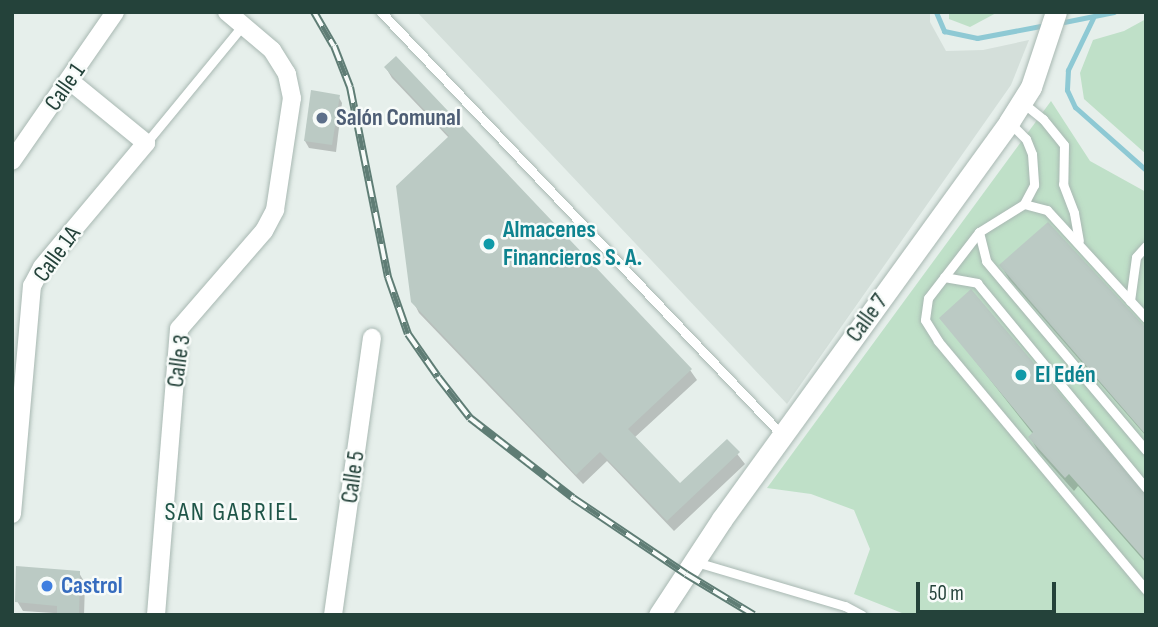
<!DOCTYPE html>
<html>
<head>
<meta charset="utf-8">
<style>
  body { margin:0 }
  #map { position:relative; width:1158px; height:627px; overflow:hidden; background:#e6efeb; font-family:"Sofia Sans Condensed",sans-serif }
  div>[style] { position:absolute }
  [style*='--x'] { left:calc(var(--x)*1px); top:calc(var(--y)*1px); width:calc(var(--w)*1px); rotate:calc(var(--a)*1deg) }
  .built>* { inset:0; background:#d4dfda }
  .green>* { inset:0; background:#bfe0c8 }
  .shadow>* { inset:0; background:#0003 }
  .stream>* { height:5px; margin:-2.5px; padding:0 2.5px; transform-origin:2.5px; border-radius:2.5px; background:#8ec9d4 }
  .building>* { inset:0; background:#bbcac4 }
  .roads { filter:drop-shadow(0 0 2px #a8b8b2) drop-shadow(0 0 2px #a8b8b2) }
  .lane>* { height:9px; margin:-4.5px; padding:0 4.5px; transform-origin:4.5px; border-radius:4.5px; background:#fff }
  .street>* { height:18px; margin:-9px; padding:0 9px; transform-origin:9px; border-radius:9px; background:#fff }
  .secondary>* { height:21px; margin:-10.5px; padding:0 10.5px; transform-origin:10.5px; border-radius:10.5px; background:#fff }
  .rail>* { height:8px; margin-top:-4px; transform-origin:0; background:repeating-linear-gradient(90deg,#f7fbf9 0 16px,#5f7d75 0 32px); box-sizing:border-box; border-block:2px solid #5f7d75 }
  .dots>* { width:19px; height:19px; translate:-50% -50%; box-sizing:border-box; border:4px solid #f7fbf9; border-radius:50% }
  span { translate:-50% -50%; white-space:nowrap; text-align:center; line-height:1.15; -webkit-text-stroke:5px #f7fbf9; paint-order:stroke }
  .street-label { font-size:24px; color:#24423a }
  .service-label { font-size:24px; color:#4e5e75; font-weight:700 }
  .left { translate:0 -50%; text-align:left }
  .culture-label { font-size:24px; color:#0d838f; font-weight:700 }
  .shop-label { font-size:24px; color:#366cbe; font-weight:700 }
  .neighbourhood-label { font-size:26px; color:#1f5548; letter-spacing:2px }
  .frame { position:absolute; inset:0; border:14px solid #24423a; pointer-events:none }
  .scale { position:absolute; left:916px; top:582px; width:140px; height:32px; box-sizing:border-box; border:4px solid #24423a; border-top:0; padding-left:9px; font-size:21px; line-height:24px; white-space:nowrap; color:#24423a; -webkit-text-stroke:5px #f7fbf9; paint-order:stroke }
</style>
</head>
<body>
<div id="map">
  <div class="built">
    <div style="clip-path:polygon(417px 12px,930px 12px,930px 22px,946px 51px,983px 50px,1029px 40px,1011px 85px,787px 404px)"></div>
  </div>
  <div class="green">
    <div style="clip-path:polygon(949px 12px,998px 12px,970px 27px,949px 19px)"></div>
    <div style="clip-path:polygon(1146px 19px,1146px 154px,1084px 99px,1080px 73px,1093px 40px,1124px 31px)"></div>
    <div style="clip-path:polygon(1051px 101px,1090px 161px,1146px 192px,1146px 615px,907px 615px,854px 594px,870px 549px,854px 510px,811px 494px,767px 488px)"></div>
  </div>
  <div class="shadow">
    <div style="clip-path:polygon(386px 68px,690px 370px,697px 380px,634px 438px,680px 486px,727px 441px,745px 464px,674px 531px,607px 461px,583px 484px,419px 313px,413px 301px,449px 138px,392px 78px)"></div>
    <div style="clip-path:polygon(338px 96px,342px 103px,336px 152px,309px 148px,305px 141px)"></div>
    <div style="clip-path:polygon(1001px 265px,1146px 333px,1146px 436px,1009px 279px)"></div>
    <div style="clip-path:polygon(942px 319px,1146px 496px,1146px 563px,1078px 486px,1074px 491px,1038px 451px,1030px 437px,1033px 434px)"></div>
    <div style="clip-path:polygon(79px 573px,85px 583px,84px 615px,23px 611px,17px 601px)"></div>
  </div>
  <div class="stream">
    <div style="--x:936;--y:12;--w:21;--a:67"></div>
    <div style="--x:944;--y:31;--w:34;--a:12"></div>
    <div style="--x:977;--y:38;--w:70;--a:-10.7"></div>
    <div style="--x:1093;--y:18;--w:58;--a:115.7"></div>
    <div style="--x:1068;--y:70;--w:20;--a:93"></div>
    <div style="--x:1067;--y:90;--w:19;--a:65"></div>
    <div style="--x:1075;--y:107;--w:95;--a:41.6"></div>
    <div style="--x:1059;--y:23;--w:56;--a:-11.3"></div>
  </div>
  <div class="building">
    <div style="clip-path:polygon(396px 56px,692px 369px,628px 429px,680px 483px,727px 439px,740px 452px,667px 521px,600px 452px,576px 475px,411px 302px,396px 186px,449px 136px,384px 67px)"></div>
    <div style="clip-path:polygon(311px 90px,340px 95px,332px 145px,304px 141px)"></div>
    <div style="clip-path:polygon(1048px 222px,1146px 328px,1146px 435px,999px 265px)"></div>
    <div style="clip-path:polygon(971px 289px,1146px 495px,1146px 561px,1069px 474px,1065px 478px,1028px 437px,1033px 432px,939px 318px)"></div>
    <div style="clip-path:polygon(16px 566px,80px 571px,79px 615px,57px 615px,57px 606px,15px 602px)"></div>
  </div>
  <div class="roads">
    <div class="lane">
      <div style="--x:381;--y:12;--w:581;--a:46.53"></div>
      <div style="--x:1023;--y:103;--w:26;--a:39"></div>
      <div style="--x:1043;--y:119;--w:33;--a:51"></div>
      <div style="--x:1064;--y:145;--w:39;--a:91"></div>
      <div style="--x:1063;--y:184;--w:31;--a:69"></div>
      <div style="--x:1074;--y:213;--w:28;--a:80"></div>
      <div style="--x:1009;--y:122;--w:24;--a:45"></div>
      <div style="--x:1026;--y:139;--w:16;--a:68"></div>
      <div style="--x:1032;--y:154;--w:31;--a:86"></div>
      <div style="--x:1034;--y:185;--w:21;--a:118"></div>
      <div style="--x:1024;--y:204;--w:53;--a:148.1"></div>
      <div style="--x:979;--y:232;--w:83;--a:127.7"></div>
      <div style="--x:928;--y:298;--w:22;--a:98"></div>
      <div style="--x:925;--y:320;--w:25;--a:58"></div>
      <div style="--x:938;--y:341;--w:324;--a:50.1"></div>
      <div style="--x:146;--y:143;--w:153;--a:-50.6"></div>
      <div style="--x:1024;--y:204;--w:24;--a:15"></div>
      <div style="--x:1047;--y:210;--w:147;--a:47.5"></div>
      <div style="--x:979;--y:232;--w:30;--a:76"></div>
      <div style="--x:986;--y:261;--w:248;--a:49.8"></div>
      <div style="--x:944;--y:277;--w:34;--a:10"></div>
      <div style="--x:977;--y:283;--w:266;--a:50.5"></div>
      <div style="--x:1130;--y:301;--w:44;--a:-82.2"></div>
      <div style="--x:1136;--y:257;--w:15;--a:-48"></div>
      <div style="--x:696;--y:562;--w:155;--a:16.5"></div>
      <div style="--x:845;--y:606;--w:19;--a:28"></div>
    </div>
    <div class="street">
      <div style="--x:12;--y:161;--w:181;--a:-55.3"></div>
      <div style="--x:12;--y:514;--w:229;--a:-85"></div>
      <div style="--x:32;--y:286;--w:21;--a:-62"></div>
      <div style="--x:42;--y:267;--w:162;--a:-50"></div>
      <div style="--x:146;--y:143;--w:98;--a:-140.8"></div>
      <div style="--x:156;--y:615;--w:287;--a:-85.4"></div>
      <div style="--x:179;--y:329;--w:130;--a:-49.1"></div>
      <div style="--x:264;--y:231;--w:24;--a:-62"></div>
      <div style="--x:275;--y:210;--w:113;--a:-81.4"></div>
      <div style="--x:292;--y:98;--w:25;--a:-102"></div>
      <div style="--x:287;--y:74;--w:28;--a:-122"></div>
      <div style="--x:272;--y:50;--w:59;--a:-139.8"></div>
      <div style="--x:333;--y:615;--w:280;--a:-82"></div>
    </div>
    <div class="secondary">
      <div style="--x:659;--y:615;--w:115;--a:-56.7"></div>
      <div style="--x:722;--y:519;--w:490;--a:-54.1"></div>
      <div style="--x:1009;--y:122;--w:41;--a:-57.8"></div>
      <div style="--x:1031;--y:87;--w:79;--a:-71.6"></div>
    </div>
  </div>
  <div class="rail">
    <div style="--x:314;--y:12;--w:39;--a:60"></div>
    <div style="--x:334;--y:46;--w:44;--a:68.7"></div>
    <div style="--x:350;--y:87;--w:194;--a:78.7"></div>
    <div style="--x:388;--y:277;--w:60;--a:70.7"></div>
    <div style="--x:408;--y:334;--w:52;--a:55.1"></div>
    <div style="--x:438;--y:377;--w:52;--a:52"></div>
    <div style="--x:470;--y:418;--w:130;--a:37.8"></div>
    <div style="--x:573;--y:498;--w:136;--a:33.9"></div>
    <div style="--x:686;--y:574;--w:79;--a:31.1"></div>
  </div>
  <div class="dots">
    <div style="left:322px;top:118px;background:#5c6f8a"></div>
    <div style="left:489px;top:244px;background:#0f9aa8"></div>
    <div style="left:1021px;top:375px;background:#0f9aa8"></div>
    <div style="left:47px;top:586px;background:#3f7fe0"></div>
  </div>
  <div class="street-label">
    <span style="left:65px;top:87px;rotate:-55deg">Calle 1</span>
    <span style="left:57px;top:254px;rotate:-54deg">Calle 1A</span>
    <span style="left:867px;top:318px;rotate:-54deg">Calle 7</span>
    <span style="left:179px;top:361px;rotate:-82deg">Calle 3</span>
    <span style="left:353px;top:477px;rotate:-82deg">Calle 5</span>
  </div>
  <div class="service-label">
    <span class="left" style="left:336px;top:118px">Salón Comunal</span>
  </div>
  <div class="culture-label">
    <span class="left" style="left:503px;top:244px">Almacenes<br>Financieros S. A.</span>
    <span class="left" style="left:1035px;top:375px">El Edén</span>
  </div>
  <div class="shop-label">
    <span class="left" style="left:61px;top:586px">Castrol</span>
  </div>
  <div class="neighbourhood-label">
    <span style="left:232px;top:513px">SAN GABRIEL</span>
  </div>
  <div class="frame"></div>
  <div class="scale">50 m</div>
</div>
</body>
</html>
